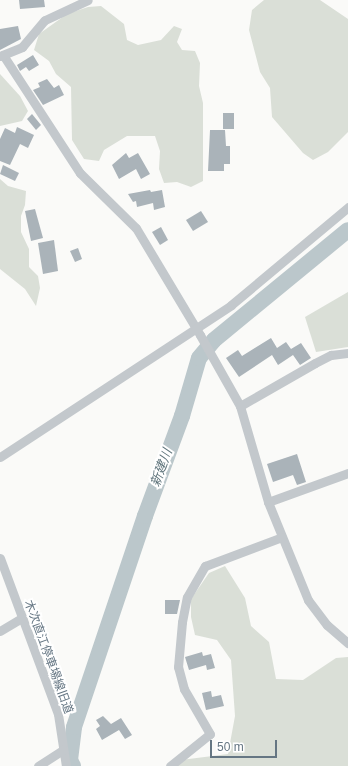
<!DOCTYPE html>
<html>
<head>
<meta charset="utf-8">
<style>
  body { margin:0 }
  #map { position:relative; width:348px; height:766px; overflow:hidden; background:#fafaf8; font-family:Arial,"Noto Sans JP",sans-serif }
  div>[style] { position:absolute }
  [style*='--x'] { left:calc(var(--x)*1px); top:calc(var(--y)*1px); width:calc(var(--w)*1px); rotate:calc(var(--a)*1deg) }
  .green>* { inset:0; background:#dadfd7 }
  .river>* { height:16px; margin:-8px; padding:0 8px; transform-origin:8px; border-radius:8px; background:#bbc7cb }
  .building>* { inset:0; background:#aab3b9 }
  .street>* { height:9px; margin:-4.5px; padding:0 4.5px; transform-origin:4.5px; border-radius:4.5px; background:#c3c8cc }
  span { translate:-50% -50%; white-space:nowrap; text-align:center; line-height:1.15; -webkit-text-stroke:4px #fff; paint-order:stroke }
  .street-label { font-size:12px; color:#657683 }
  .water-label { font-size:13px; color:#60757c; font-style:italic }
  .scale { position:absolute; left:210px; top:740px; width:67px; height:18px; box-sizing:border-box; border:2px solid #657683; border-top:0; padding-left:5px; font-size:12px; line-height:14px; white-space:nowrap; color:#657683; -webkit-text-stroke:3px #fff; paint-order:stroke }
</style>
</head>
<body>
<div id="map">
  <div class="green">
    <div style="clip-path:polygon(264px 0,320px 0,348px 19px,348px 132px,328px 152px,313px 160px,303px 153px,272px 117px,270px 88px,260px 72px,249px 30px,252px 10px)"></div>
    <div style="clip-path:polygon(101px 6px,124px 24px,127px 40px,138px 45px,161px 40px,174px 26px,182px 29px,177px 42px,182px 50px,195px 51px,200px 63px,199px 86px,203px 103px,203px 181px,191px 187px,177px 182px,164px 183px,159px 169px,160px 151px,155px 136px,127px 136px,104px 150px,99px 161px,84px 159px,72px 140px,71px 87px,56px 74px,49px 61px,34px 50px,39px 34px,67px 14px,88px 7px)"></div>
    <div style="clip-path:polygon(0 74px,20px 96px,28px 111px,22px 121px,0 126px)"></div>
    <div style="clip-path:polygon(0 179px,8px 186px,26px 191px,25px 205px,21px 216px,21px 232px,29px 249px,29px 267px,38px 276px,40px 288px,36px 306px,25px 289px,0 269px)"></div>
    <div style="clip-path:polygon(348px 292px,348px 347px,316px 352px,305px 317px)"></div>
    <div style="clip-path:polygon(225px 566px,245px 598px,251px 626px,269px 642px,276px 679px,303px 680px,336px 658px,348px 657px,348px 766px,177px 766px,181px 760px,228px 754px,235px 716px,231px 660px,217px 640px,195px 635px,191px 617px,191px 599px,209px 573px)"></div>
  </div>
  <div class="river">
    <div style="--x:73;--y:766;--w:7;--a:-117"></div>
    <div style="--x:70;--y:760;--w:33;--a:-83"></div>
    <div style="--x:74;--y:727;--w:223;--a:-71.4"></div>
    <div style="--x:145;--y:516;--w:107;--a:-69.7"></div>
    <div style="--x:182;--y:416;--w:60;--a:-73.7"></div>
    <div style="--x:199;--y:358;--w:23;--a:-50"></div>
    <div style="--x:214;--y:340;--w:173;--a:-39.4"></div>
  </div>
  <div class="building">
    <div style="clip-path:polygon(19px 0,44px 0,45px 7px,20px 9px)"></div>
    <div style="clip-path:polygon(18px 26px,21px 39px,0 50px,0 29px)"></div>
    <div style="clip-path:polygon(33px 55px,39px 65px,29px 71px,26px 67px,20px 71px,17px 65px)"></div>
    <div style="clip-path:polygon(47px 79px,54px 88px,59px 85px,64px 95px,43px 105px,33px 90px,40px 87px,38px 83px)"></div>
    <div style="clip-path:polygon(223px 113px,234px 113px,234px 129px,223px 129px)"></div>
    <div style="clip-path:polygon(32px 114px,41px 125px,36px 130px,27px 119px)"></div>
    <div style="clip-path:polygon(17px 127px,34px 135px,28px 148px,20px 144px,10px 165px,0 161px,0 139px,5px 128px,15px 133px)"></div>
    <div style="clip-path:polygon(210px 130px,225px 130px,226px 146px,230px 146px,230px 164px,224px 164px,224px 171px,208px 171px)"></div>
    <div style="clip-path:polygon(126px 153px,129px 158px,138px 153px,150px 174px,141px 179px,136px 169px,119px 179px,112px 165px)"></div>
    <div style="clip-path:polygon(3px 165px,19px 173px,15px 181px,0 174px)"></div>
    <div style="clip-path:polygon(150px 190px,151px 192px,162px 190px,165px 207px,154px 210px,153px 203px,137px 207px,136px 201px,133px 202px,128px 194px)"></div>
    <div style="clip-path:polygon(35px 209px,43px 238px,31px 241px,25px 211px)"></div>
    <div style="clip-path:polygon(201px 211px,208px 222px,193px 231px,186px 220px)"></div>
    <div style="clip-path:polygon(161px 227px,168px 240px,160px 245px,152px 232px)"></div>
    <div style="clip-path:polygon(54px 240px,58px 271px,43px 274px,38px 243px)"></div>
    <div style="clip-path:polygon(78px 248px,82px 259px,75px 262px,70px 251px)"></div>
    <div style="clip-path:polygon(271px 338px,277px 348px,286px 342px,291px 349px,301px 343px,311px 358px,300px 365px,293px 355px,278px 365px,272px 355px,239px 377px,226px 358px,238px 350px,242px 356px)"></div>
    <div style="clip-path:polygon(297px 454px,306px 482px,297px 485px,293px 475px,273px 482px,267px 464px)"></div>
    <div style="clip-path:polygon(165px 600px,180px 600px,177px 614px,165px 614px)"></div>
    <div style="clip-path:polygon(202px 652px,203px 656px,211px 654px,215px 668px,207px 670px,206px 665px,189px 670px,185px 657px)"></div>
    <div style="clip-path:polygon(211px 691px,212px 697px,221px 695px,224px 706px,206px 710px,202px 693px)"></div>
    <div style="clip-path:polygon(103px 716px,111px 724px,121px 718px,132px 735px,125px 739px,119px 730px,102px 740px,96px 729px,100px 726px,96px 720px)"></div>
  </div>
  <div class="street">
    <div style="--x:3;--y:55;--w:141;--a:56.9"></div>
    <div style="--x:80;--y:173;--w:78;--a:44.5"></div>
    <div style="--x:136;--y:228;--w:125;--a:59.1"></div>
    <div style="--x:200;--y:335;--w:81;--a:60.6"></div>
    <div style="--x:240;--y:406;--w:100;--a:73.7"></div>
    <div style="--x:268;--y:502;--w:106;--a:67.8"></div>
    <div style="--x:308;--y:600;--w:31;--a:53"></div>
    <div style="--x:327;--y:625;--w:28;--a:41"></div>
    <div style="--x:0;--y:56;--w:24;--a:-22"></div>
    <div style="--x:22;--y:47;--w:35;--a:-50"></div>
    <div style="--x:45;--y:20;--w:47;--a:-24.9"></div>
    <div style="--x:240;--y:406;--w:86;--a:-29.8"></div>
    <div style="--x:315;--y:363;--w:18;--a:-27"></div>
    <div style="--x:331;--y:355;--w:17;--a:-7"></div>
    <div style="--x:0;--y:457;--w:277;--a:-33.3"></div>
    <div style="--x:231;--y:305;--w:153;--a:-39.9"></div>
    <div style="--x:268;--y:502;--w:85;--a:-19.9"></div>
    <div style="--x:0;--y:558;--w:166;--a:69.6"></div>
    <div style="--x:58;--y:714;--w:53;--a:81.3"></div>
    <div style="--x:0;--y:631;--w:26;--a:-31"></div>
    <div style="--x:38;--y:766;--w:30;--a:-33"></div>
    <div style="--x:170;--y:766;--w:51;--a:-38.7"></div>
    <div style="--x:210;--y:734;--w:52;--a:-120"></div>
    <div style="--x:184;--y:689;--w:23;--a:-105"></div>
    <div style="--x:178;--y:667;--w:45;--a:-84.9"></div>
    <div style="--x:182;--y:622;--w:25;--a:-79"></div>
    <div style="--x:187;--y:597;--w:36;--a:-60"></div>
    <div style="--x:205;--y:566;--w:82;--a:-20.6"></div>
  </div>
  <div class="street-label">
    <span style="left:48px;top:657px;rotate:70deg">木次直江停車場線旧道</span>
  </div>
  <div class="water-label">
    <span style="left:162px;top:468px;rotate:-70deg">新建川</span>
  </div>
  <div class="scale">50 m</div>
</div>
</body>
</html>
